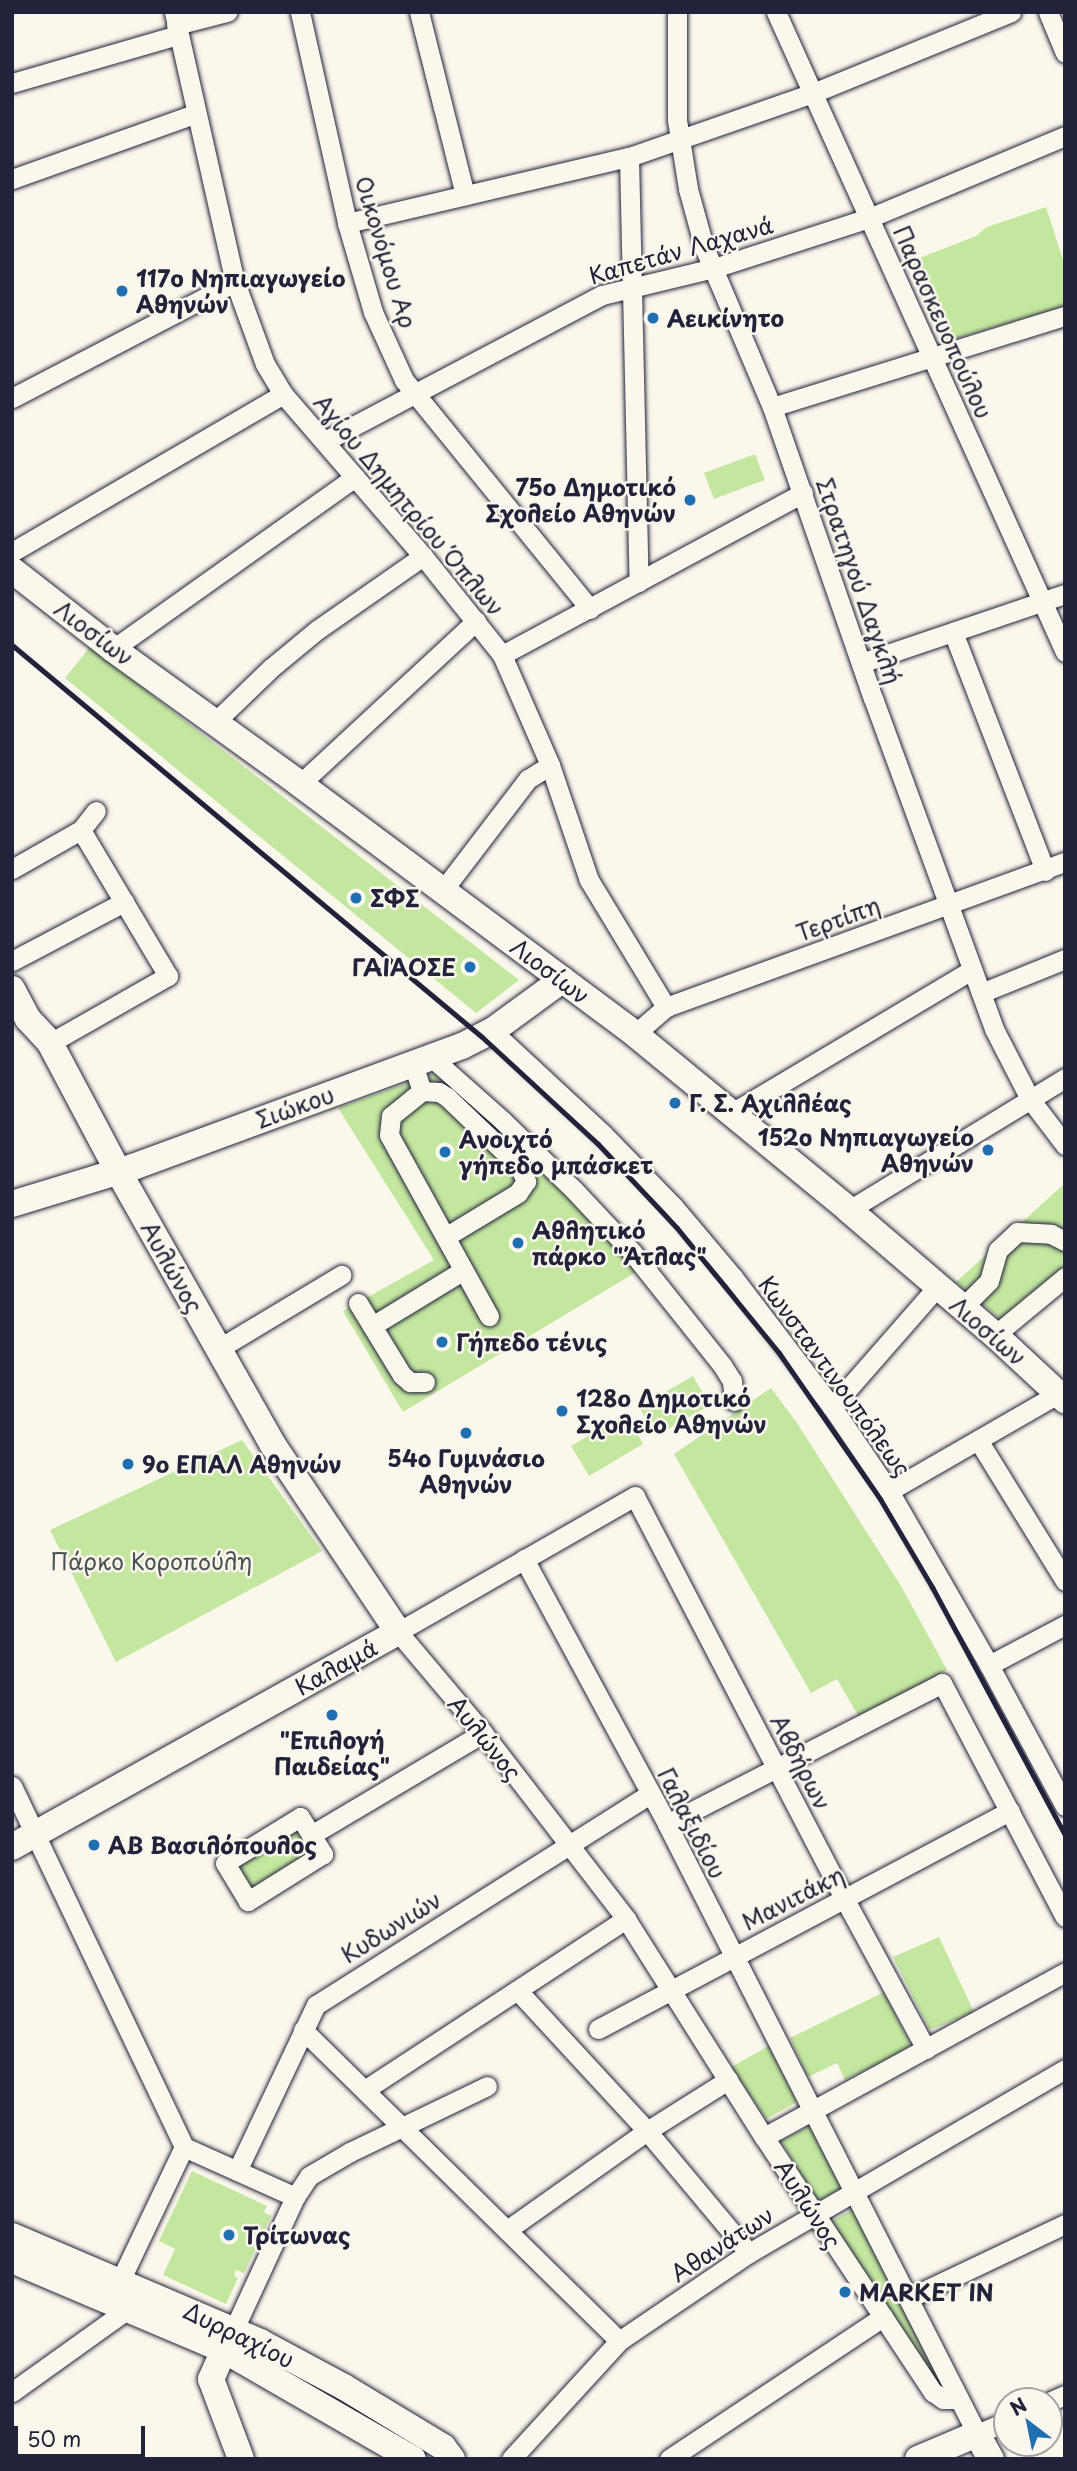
<!DOCTYPE html>
<html>
<head>
<meta charset="utf-8">
<style>
  body { margin:0 }
  #map { position:relative; width:1077px; height:2471px; overflow:hidden; background:#fbf7ec; font-family:"Playpen Sans",sans-serif }
  div>[style] { position:absolute }
  [style*='--x'] { left:calc(var(--x)*1px); top:calc(var(--y)*1px); width:calc(var(--w)*1px); rotate:calc(var(--a)*1deg) }
  .green>* { inset:0; background:#c4e7a0 }
  .roads { filter:drop-shadow(0 0 2px #22223b) drop-shadow(0 0 2px #22223b) }
  .street>* { height:19px; margin:-9.5px; padding:0 9.5px; transform-origin:9.5px; border-radius:9.5px; background:#fbf7ec }
  .secondary>* { height:26px; margin:-13px; padding:0 13px; transform-origin:13px; border-radius:13px; background:#fbf7ec }
  .rail>* { height:5px; margin:-2.5px; padding:0 2.5px; transform-origin:2.5px; border-radius:2.5px; background:#22223b }
  .dots>* { width:19px; height:19px; translate:-50% -50%; box-sizing:border-box; border:4px solid #fbf7ec; border-radius:50% }
  span { translate:-50% -50%; white-space:nowrap; text-align:center; line-height:1.15; -webkit-text-stroke:5px #fbf7ec; paint-order:stroke }
  .street-label { font-size:23px; color:#22223b }
  .poi-label { font-size:23px; color:#22223b; font-weight:700 }
  .left { translate:0 -50%; text-align:left }
  .right { translate:-100% -50%; text-align:right }
  .park-label { font-size:23px; color:#4a5354 }
  .frame { position:absolute; inset:0; border:14px solid #22223b; pointer-events:none }
  .north { position:absolute; left:993px; top:2387px; width:70px; height:70px; box-sizing:border-box; background:#fbf7ec; border:2px solid #a4a2a5; border-radius:50%; rotate:328deg; font-size:19px; font-weight:700; line-height:28px; text-align:center; color:#22223b }
  .north::after { content:''; display:block; margin:auto; width:24px; height:32px; background:#1f6fb2; clip-path:polygon(50% 0,100% 100%,50% 72%,0 100%) }
  .scale { position:absolute; left:14px; top:2426px; width:131px; height:32px; box-sizing:border-box; border:4px solid #22223b; border-top:0; padding-left:9px; font-size:21px; line-height:24px; white-space:nowrap; color:#22223b; -webkit-text-stroke:5px #fbf7ec; paint-order:stroke }
</style>
</head>
<body>
<div id="map">
  <div class="green">
    <div style="clip-path:polygon(1046px 207px,1065px 266px,1065px 306px,948px 341px,912px 261px,976px 236px,987px 227px)"></div>
    <div style="clip-path:polygon(755px 454px,765px 480px,714px 499px,704px 473px)"></div>
    <div style="clip-path:polygon(90px 647px,519px 980px,476px 1013px,65px 678px)"></div>
    <div style="clip-path:polygon(438px 1072px,598px 1225px,638px 1271px,403px 1412px,343px 1311px,434px 1260px,338px 1108px)"></div>
    <div style="clip-path:polygon(1064px 1184px,1065px 1269px,1002px 1320px,956px 1282px)"></div>
    <div style="clip-path:polygon(693px 1376px,710px 1405px,656px 1436px,639px 1407px)"></div>
    <div style="clip-path:polygon(771px 1388px,797px 1423px,901px 1586px,947px 1670px,859px 1717px,837px 1679px,811px 1693px,674px 1454px)"></div>
    <div style="clip-path:polygon(626px 1414px,643px 1444px,589px 1476px,571px 1446px)"></div>
    <div style="clip-path:polygon(242px 1440px,322px 1551px,116px 1662px,50px 1530px)"></div>
    <div style="clip-path:polygon(296px 1829px,311px 1853px,251px 1891px,236px 1866px)"></div>
    <div style="clip-path:polygon(939px 1937px,974px 2012px,930px 2030px,893px 1957px)"></div>
    <div style="clip-path:polygon(884px 1992px,910px 2043px,907px 2050px,845px 2080px,837px 2063px,808px 2077px,790px 2038px)"></div>
    <div style="clip-path:polygon(769px 2046px,797px 2102px,766px 2119px,731px 2067px)"></div>
    <div style="clip-path:polygon(810px 2126px,845px 2187px,817px 2202px,781px 2141px)"></div>
    <div style="clip-path:polygon(192px 2171px,267px 2206px,264px 2212px,271px 2216px,244px 2273px,236px 2270px,234px 2276px,238px 2278px,226px 2304px,163px 2275px,175px 2249px,159px 2241px)"></div>
    <div style="clip-path:polygon(853px 2209px,943px 2384px,940px 2385px,827px 2224px)"></div>
  </div>
  <div class="roads">
    <div class="street">
      <div style="--x:174;--y:12;--w:277;--a:77.3"></div>
      <div style="--x:235;--y:282;--w:87;--a:69.9"></div>
      <div style="--x:265;--y:364;--w:35;--a:59"></div>
      <div style="--x:283;--y:394;--w:214;--a:49.2"></div>
      <div style="--x:423;--y:556;--w:127;--a:51.4"></div>
      <div style="--x:502;--y:655;--w:120;--a:66.4"></div>
      <div style="--x:550;--y:765;--w:121;--a:71.3"></div>
      <div style="--x:589;--y:880;--w:149;--a:58.8"></div>
      <div style="--x:300;--y:12;--w:216;--a:77.4"></div>
      <div style="--x:347;--y:223;--w:93;--a:73.7"></div>
      <div style="--x:373;--y:312;--w:75;--a:65.5"></div>
      <div style="--x:404;--y:380;--w:295;--a:50.9"></div>
      <div style="--x:419;--y:12;--w:189;--a:75.9"></div>
      <div style="--x:677;--y:12;--w:108;--a:90"></div>
      <div style="--x:677;--y:120;--w:70;--a:80.9"></div>
      <div style="--x:688;--y:189;--w:60;--a:74.6"></div>
      <div style="--x:704;--y:247;--w:174;--a:67"></div>
      <div style="--x:772;--y:407;--w:308;--a:70.9"></div>
      <div style="--x:873;--y:698;--w:352;--a:69.9"></div>
      <div style="--x:994;--y:1029;--w:79;--a:62.8"></div>
      <div style="--x:1030;--y:1099;--w:58;--a:52.7"></div>
      <div style="--x:776;--y:12;--w:702;--a:65.7"></div>
      <div style="--x:1048;--y:12;--w:44;--a:67.5"></div>
      <div style="--x:176;--y:25;--w:53;--a:-14.3"></div>
      <div style="--x:12;--y:83;--w:172;--a:-16.2"></div>
      <div style="--x:629;--y:157;--w:425;--a:88.7"></div>
      <div style="--x:12;--y:179;--w:194;--a:-19.6"></div>
      <div style="--x:347;--y:223;--w:290;--a:-13.2"></div>
      <div style="--x:629;--y:157;--w:195;--a:-19.2"></div>
      <div style="--x:813;--y:93;--w:214;--a:-22.2"></div>
      <div style="--x:12;--y:398;--w:251;--a:-27.5"></div>
      <div style="--x:772;--y:407;--w:307;--a:-17.3"></div>
      <div style="--x:325;--y:441;--w:313;--a:-27.8"></div>
      <div style="--x:602;--y:295;--w:115;--a:-13.6"></div>
      <div style="--x:714;--y:268;--w:163;--a:-17.9"></div>
      <div style="--x:869;--y:218;--w:212;--a:-22.7"></div>
      <div style="--x:12;--y:552;--w:314;--a:-30.2"></div>
      <div style="--x:953;--y:632;--w:256;--a:68.9"></div>
      <div style="--x:113;--y:649;--w:297;--a:-35.4"></div>
      <div style="--x:502;--y:655;--w:342;--a:-28.3"></div>
      <div style="--x:861;--y:663;--w:215;--a:-18.7"></div>
      <div style="--x:215;--y:722;--w:78;--a:-44"></div>
      <div style="--x:271;--y:668;--w:60;--a:-39.6"></div>
      <div style="--x:317;--y:630;--w:129;--a:-34.9"></div>
      <div style="--x:300;--y:784;--w:240;--a:-42.8"></div>
      <div style="--x:12;--y:869;--w:79;--a:-29.5"></div>
      <div style="--x:81;--y:830;--w:24;--a:-52"></div>
      <div style="--x:443;--y:890;--w:140;--a:-52.6"></div>
      <div style="--x:528;--y:779;--w:26;--a:-32"></div>
      <div style="--x:12;--y:961;--w:127;--a:-27.8"></div>
      <div style="--x:981;--y:993;--w:91;--a:-22"></div>
      <div style="--x:492;--y:1031;--w:151;--a:42.9"></div>
      <div style="--x:603;--y:1134;--w:100;--a:45.8"></div>
      <div style="--x:673;--y:1206;--w:93;--a:49.8"></div>
      <div style="--x:733;--y:1277;--w:163;--a:52.7"></div>
      <div style="--x:832;--y:1407;--w:102;--a:55.8"></div>
      <div style="--x:889;--y:1491;--w:201;--a:60.1"></div>
      <div style="--x:989;--y:1665;--w:160;--a:61.7"></div>
      <div style="--x:635;--y:1034;--w:41;--a:-41.1"></div>
      <div style="--x:666;--y:1007;--w:425;--a:-20"></div>
      <div style="--x:50;--y:1043;--w:136;--a:-29.6"></div>
      <div style="--x:168;--y:976;--w:170;--a:-120.8"></div>
      <div style="--x:431;--y:1057;--w:96;--a:41.6"></div>
      <div style="--x:503;--y:1121;--w:99;--a:44.2"></div>
      <div style="--x:574;--y:1190;--w:85;--a:46.9"></div>
      <div style="--x:632;--y:1252;--w:144;--a:51.5"></div>
      <div style="--x:722;--y:1365;--w:19;--a:58"></div>
      <div style="--x:732;--y:1381;--w:20;--a:84"></div>
      <div style="--x:413;--y:1064;--w:28;--a:72"></div>
      <div style="--x:422;--y:1091;--w:40;--a:141"></div>
      <div style="--x:391;--y:1116;--w:19;--a:96"></div>
      <div style="--x:389;--y:1135;--w:207;--a:61.1"></div>
      <div style="--x:422;--y:1091;--w:17;--a:3"></div>
      <div style="--x:439;--y:1092;--w:9;--a:32"></div>
      <div style="--x:447;--y:1097;--w:100;--a:43.8"></div>
      <div style="--x:519;--y:1166;--w:17;--a:65"></div>
      <div style="--x:526;--y:1181;--w:14;--a:124"></div>
      <div style="--x:518;--y:1193;--w:83;--a:148.8"></div>
      <div style="--x:730;--y:1114;--w:282;--a:-30.8"></div>
      <div style="--x:849;--y:1210;--w:253;--a:-31.4"></div>
      <div style="--x:358;--y:1303;--w:84;--a:58.6"></div>
      <div style="--x:402;--y:1375;--w:11;--a:41"></div>
      <div style="--x:410;--y:1382;--w:15;--a:0"></div>
      <div style="--x:962;--y:1308;--w:38;--a:-45"></div>
      <div style="--x:989;--y:1281;--w:32;--a:-74"></div>
      <div style="--x:998;--y:1250;--w:26;--a:-43"></div>
      <div style="--x:1017;--y:1232;--w:34;--a:3"></div>
      <div style="--x:1051;--y:1234;--w:16;--a:27"></div>
      <div style="--x:372;--y:1326;--w:105;--a:-31.4"></div>
      <div style="--x:995;--y:1335;--w:91;--a:-39.6"></div>
      <div style="--x:218;--y:1349;--w:144;--a:-31"></div>
      <div style="--x:832;--y:1407;--w:159;--a:-48.8"></div>
      <div style="--x:978;--y:1440;--w:166;--a:58.3"></div>
      <div style="--x:889;--y:1491;--w:195;--a:-29.9"></div>
      <div style="--x:524;--y:1559;--w:301;--a:61.6"></div>
      <div style="--x:667;--y:1824;--w:684;--a:63.06"></div>
      <div style="--x:977;--y:2434;--w:33;--a:-23"></div>
      <div style="--x:989;--y:1665;--w:86;--a:-27.8"></div>
      <div style="--x:12;--y:1786;--w:400;--a:64.5"></div>
      <div style="--x:184;--y:2147;--w:122;--a:24.2"></div>
      <div style="--x:300;--y:1817;--w:44;--a:58.1"></div>
      <div style="--x:323;--y:1854;--w:89;--a:147.9"></div>
      <div style="--x:248;--y:1901;--w:44;--a:-121.2"></div>
      <div style="--x:225;--y:1863;--w:88;--a:-31.5"></div>
      <div style="--x:667;--y:1824;--w:309;--a:-27.1"></div>
      <div style="--x:942;--y:1683;--w:264;--a:62.3"></div>
      <div style="--x:311;--y:1835;--w:200;--a:-30.7"></div>
      <div style="--x:518;--y:1991;--w:190;--a:47.3"></div>
      <div style="--x:647;--y:2131;--w:159;--a:50.1"></div>
      <div style="--x:598;--y:2029;--w:466;--a:-27.9"></div>
      <div style="--x:303;--y:2030;--w:443;--a:44.5"></div>
      <div style="--x:926;--y:2049;--w:170;--a:-118.5"></div>
      <div style="--x:845;--y:1900;--w:455;--a:-117.5"></div>
      <div style="--x:635;--y:1496;--w:273;--a:150.2"></div>
      <div style="--x:398;--y:1632;--w:132;--a:49.9"></div>
      <div style="--x:483;--y:1733;--w:235;--a:52.4"></div>
      <div style="--x:626;--y:1919;--w:258;--a:57.7"></div>
      <div style="--x:764;--y:2137;--w:306;--a:56.5"></div>
      <div style="--x:933;--y:2392;--w:12;--a:35"></div>
      <div style="--x:943;--y:2399;--w:16;--a:0"></div>
      <div style="--x:366;--y:2089;--w:311;--a:-33.2"></div>
      <div style="--x:764;--y:2137;--w:343;--a:-28.7"></div>
      <div style="--x:237;--y:2171;--w:184;--a:-64.6"></div>
      <div style="--x:316;--y:2005;--w:395;--a:-32.3"></div>
      <div style="--x:507;--y:2230;--w:171;--a:-35.3"></div>
      <div style="--x:647;--y:2131;--w:96;--a:-32.2"></div>
      <div style="--x:120;--y:2281;--w:148;--a:-64.5"></div>
      <div style="--x:909;--y:2298;--w:173;--a:-25.4"></div>
      <div style="--x:228;--y:2342;--w:160;--a:-65.2"></div>
      <div style="--x:295;--y:2197;--w:25;--a:-56"></div>
      <div style="--x:309;--y:2176;--w:48;--a:-30.3"></div>
      <div style="--x:350;--y:2152;--w:152;--a:-25.7"></div>
      <div style="--x:12;--y:2392;--w:143;--a:-35.6"></div>
      <div style="--x:1049;--y:2402;--w:17;--a:-24"></div>
      <div style="--x:511;--y:2459;--w:160;--a:-47.5"></div>
      <div style="--x:619;--y:2341;--w:157;--a:-34.1"></div>
      <div style="--x:749;--y:2253;--w:366;--a:-30.2"></div>
      <div style="--x:669;--y:2459;--w:257;--a:-33.6"></div>
    </div>
    <div class="secondary">
      <div style="--x:12;--y:570;--w:128;--a:38"></div>
      <div style="--x:113;--y:649;--w:231;--a:35.8"></div>
      <div style="--x:300;--y:784;--w:418;--a:36.7"></div>
      <div style="--x:635;--y:1034;--w:277;--a:39.4"></div>
      <div style="--x:849;--y:1210;--w:192;--a:40.6"></div>
      <div style="--x:995;--y:1335;--w:96;--a:42.9"></div>
      <div style="--x:12;--y:989;--w:34;--a:62"></div>
      <div style="--x:28;--y:1019;--w:33;--a:47"></div>
      <div style="--x:50;--y:1043;--w:145;--a:62"></div>
      <div style="--x:118;--y:1171;--w:315;--a:60.5"></div>
      <div style="--x:273;--y:1445;--w:225;--a:56.2"></div>
      <div style="--x:398;--y:1632;--w:442;--a:150.9"></div>
      <div style="--x:12;--y:1204;--w:127;--a:-17"></div>
      <div style="--x:133;--y:1167;--w:351;--a:-20.2"></div>
      <div style="--x:462;--y:1046;--w:34;--a:-27"></div>
      <div style="--x:492;--y:1031;--w:87;--a:-36.1"></div>
      <div style="--x:12;--y:2236;--w:270;--a:23.1"></div>
      <div style="--x:260;--y:2342;--w:95;--a:28.2"></div>
      <div style="--x:344;--y:2387;--w:116;--a:31.2"></div>
      <div style="--x:443;--y:2447;--w:15;--a:53"></div>
      <div style="--x:12;--y:2260;--w:230;--a:23"></div>
      <div style="--x:224;--y:2350;--w:218;--a:30"></div>
      <div style="--x:224;--y:2350;--w:32;--a:114"></div>
      <div style="--x:211;--y:2379;--w:85;--a:69.4"></div>
      <div style="--x:918;--y:2459;--w:64;--a:-23"></div>
      <div style="--x:977;--y:2434;--w:29;--a:61"></div>
    </div>
  </div>
  <div class="rail">
    <div style="--x:12;--y:645;--w:612;--a:39.83"></div>
    <div style="--x:482;--y:1037;--w:158;--a:42.7"></div>
    <div style="--x:598;--y:1144;--w:115;--a:46.8"></div>
    <div style="--x:677;--y:1228;--w:161;--a:50.8"></div>
    <div style="--x:779;--y:1353;--w:178;--a:55.3"></div>
    <div style="--x:880;--y:1499;--w:102;--a:59.4"></div>
    <div style="--x:932;--y:1587;--w:281;--a:61.8"></div>
  </div>
  <div class="dots">
    <div style="left:122px;top:291px;background:#1f6fb2"></div>
    <div style="left:653px;top:318px;background:#1f6fb2"></div>
    <div style="left:690px;top:500px;background:#1f6fb2"></div>
    <div style="left:356px;top:898px;background:#1f6fb2"></div>
    <div style="left:470px;top:967px;background:#1f6fb2"></div>
    <div style="left:675px;top:1103px;background:#1f6fb2"></div>
    <div style="left:988px;top:1150px;background:#1f6fb2"></div>
    <div style="left:445px;top:1152px;background:#1f6fb2"></div>
    <div style="left:518px;top:1243px;background:#1f6fb2"></div>
    <div style="left:442px;top:1342px;background:#1f6fb2"></div>
    <div style="left:562px;top:1411px;background:#1f6fb2"></div>
    <div style="left:466px;top:1433px;background:#1f6fb2"></div>
    <div style="left:128px;top:1464px;background:#1f6fb2"></div>
    <div style="left:332px;top:1715px;background:#1f6fb2"></div>
    <div style="left:94px;top:1845px;background:#1f6fb2"></div>
    <div style="left:229px;top:2235px;background:#1f6fb2"></div>
    <div style="left:845px;top:2292px;background:#1f6fb2"></div>
  </div>
  <div class="street-label">
    <span style="left:681px;top:250px;rotate:-16deg">Καπετάν Λαχανά</span>
    <span style="left:386px;top:252px;rotate:73deg">Οικονόμου Αρ</span>
    <span style="left:943px;top:322px;rotate:66deg">Παρασκευοπούλου</span>
    <span style="left:409px;top:505px;rotate:50deg">Αγίου Δημητρίου Όπλων</span>
    <span style="left:859px;top:581px;rotate:71deg">Στρατηγού Δαγκλή</span>
    <span style="left:94px;top:633px;rotate:37deg">Λιοσίων</span>
    <span style="left:838px;top:919px;rotate:-20deg">Τερτίπη</span>
    <span style="left:550px;top:971px;rotate:37deg">Λιοσίων</span>
    <span style="left:295px;top:1107px;rotate:-20deg">Σιώκου</span>
    <span style="left:172px;top:1267px;rotate:61deg">Αυλώνος</span>
    <span style="left:988px;top:1331px;rotate:41deg">Λιοσίων</span>
    <span style="left:835px;top:1376px;rotate:54deg">Κωνσταντινουπόλεως</span>
    <span style="left:336px;top:1667px;rotate:-29deg">Καλαμά</span>
    <span style="left:485px;top:1738px;rotate:51deg">Αυλώνος</span>
    <span style="left:801px;top:1762px;rotate:63deg">Αβδήρων</span>
    <span style="left:692px;top:1823px;rotate:63deg">Γαλαξιδίου</span>
    <span style="left:793px;top:1898px;rotate:-27deg">Μανιτάκη</span>
    <span style="left:391px;top:1927px;rotate:-32deg">Κυδωνιών</span>
    <span style="left:808px;top:2204px;rotate:57deg">Αυλώνος</span>
    <span style="left:722px;top:2244px;rotate:-33deg">Αθανάτων</span>
    <span style="left:239px;top:2335px;rotate:26deg">Δυρραχίου</span>
  </div>
  <div class="poi-label">
    <span class="left" style="left:136px;top:291px">117ο Νηπιαγωγείο<br>Αθηνών</span>
    <span class="left" style="left:667px;top:318px">Αεικίνητο</span>
    <span class="right" style="left:676px;top:500px">75ο Δημοτικό<br>Σχολείο Αθηνών</span>
    <span class="left" style="left:370px;top:898px">ΣΦΣ</span>
    <span class="right" style="left:456px;top:967px">ΓΑΙΑΟΣΕ</span>
    <span class="left" style="left:689px;top:1103px">Γ. Σ. Αχιλλέας</span>
    <span class="right" style="left:974px;top:1150px">152ο Νηπιαγωγείο<br>Αθηνών</span>
    <span class="left" style="left:459px;top:1152px">Ανοιχτό<br>γήπεδο μπάσκετ</span>
    <span class="left" style="left:532px;top:1243px">Αθλητικό<br>πάρκο "Άτλας"</span>
    <span class="left" style="left:456px;top:1342px">Γήπεδο τένις</span>
    <span class="left" style="left:576px;top:1411px">128ο Δημοτικό<br>Σχολείο Αθηνών</span>
    <span style="left:466px;top:1471px">54ο Γυμνάσιο<br>Αθηνών</span>
    <span class="left" style="left:142px;top:1464px">9ο ΕΠΑΛ Αθηνών</span>
    <span style="left:332px;top:1753px">"Επιλογή<br>Παιδείας"</span>
    <span class="left" style="left:108px;top:1845px">ΑΒ Βασιλόπουλος</span>
    <span class="left" style="left:243px;top:2235px">Τρίτωνας</span>
    <span class="left" style="left:859px;top:2292px">MARKET IN</span>
  </div>
  <div class="park-label">
    <span style="left:151px;top:1561px">Πάρκο Κοροπούλη</span>
  </div>
  <div class="frame"></div>
  <div class="north">N</div>
  <div class="scale">50 m</div>
</div>
</body>
</html>
